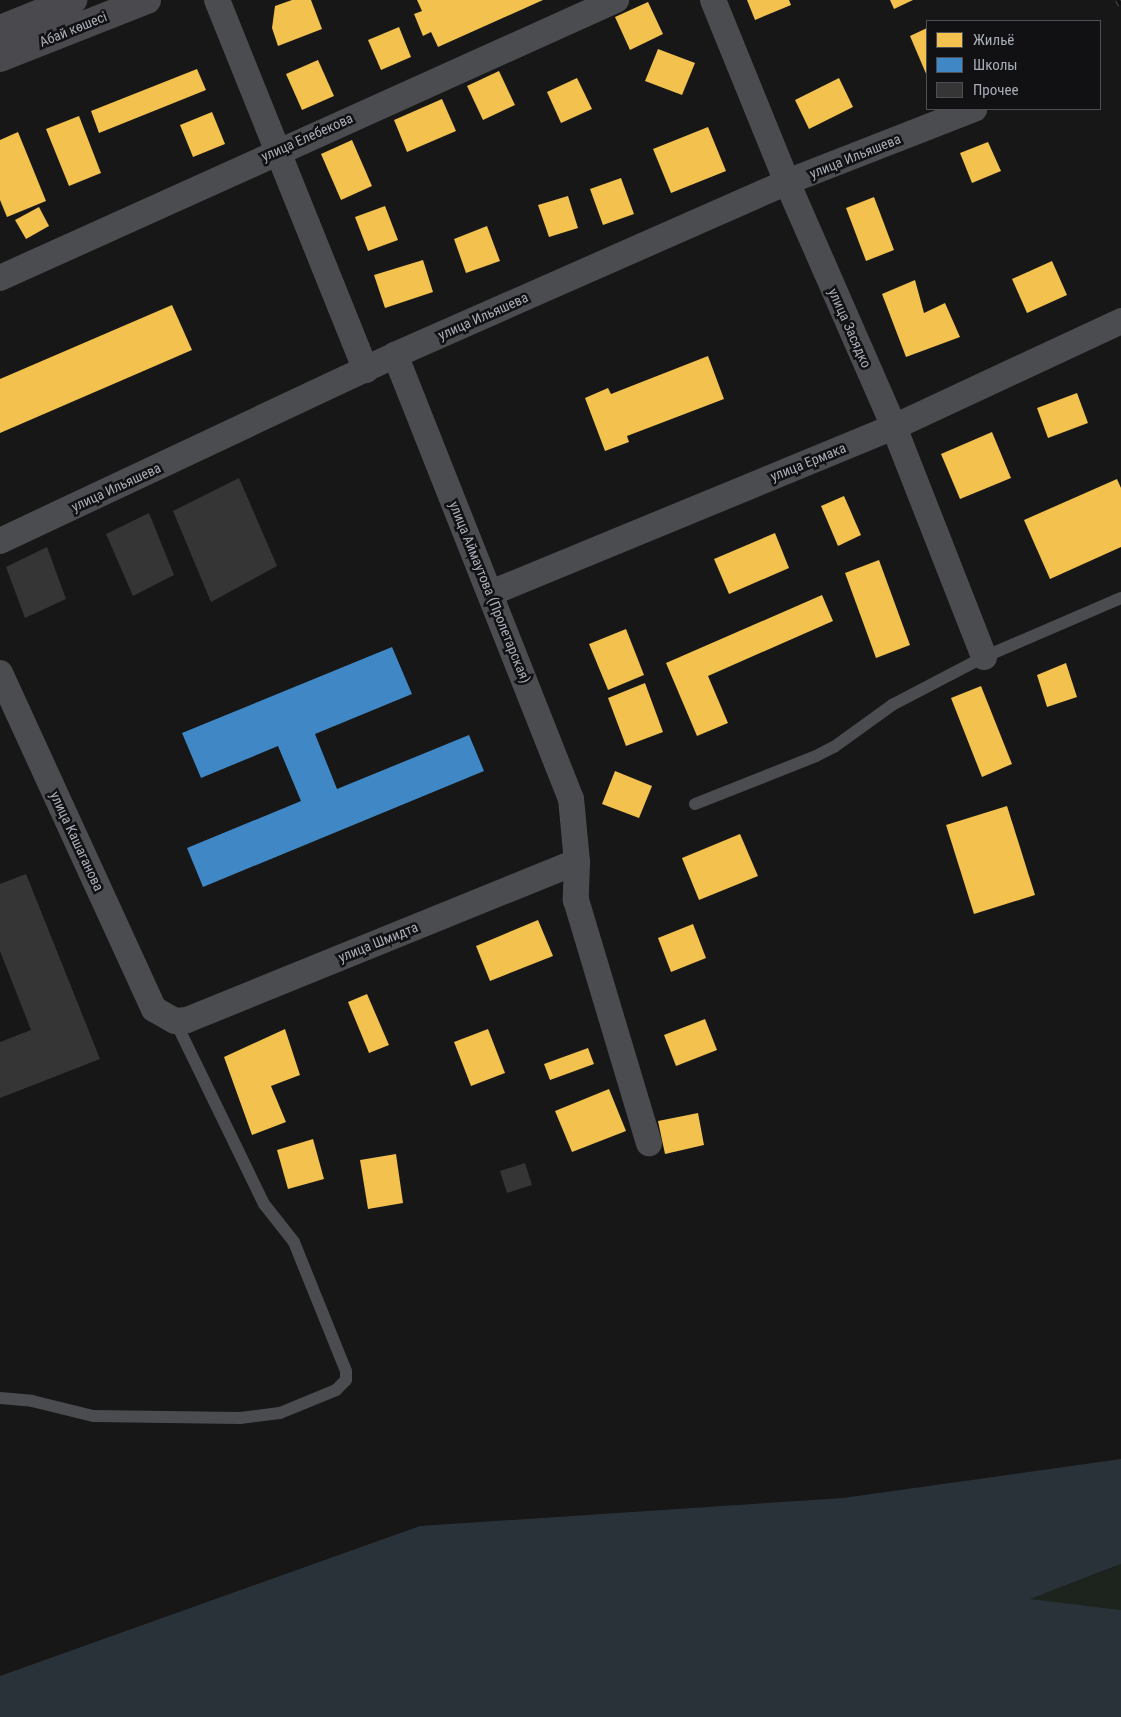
<!DOCTYPE html>
<html>
<head>
<meta charset="utf-8">
<style>
  body { margin:0 }
  #map { position:relative; width:1121px; height:1717px; overflow:hidden; background:#171717; font-family:"Roboto Condensed",sans-serif }
  div>[style] { position:absolute }
  [style*='--x'] { left:calc(var(--x)*1px); top:calc(var(--y)*1px); width:calc(var(--w)*1px); rotate:calc(var(--a)*1deg) }
  .green>* { inset:0; background:#1d241e }
  .water>* { inset:0; background:#2a3239 }
  .homes>* { inset:0; background:#f2c14e }
  .schools>* { inset:0; background:#3f88c5 }
  .building>* { inset:0; background:#353536 }
  .service>* { height:12px; margin:-6px; padding:0 6px; transform-origin:6px; border-radius:6px; background:#4b4c50 }
  .minor>* { height:26px; margin:-13px; padding:0 13px; transform-origin:13px; border-radius:13px; background:#4b4c50 }
  .secondary>* { height:28px; margin:-14px; padding:0 14px; transform-origin:14px; border-radius:14px; background:#4a4a4e }
  .rail>* { height:5.5px; margin-top:-2.75px; transform-origin:0; background:repeating-linear-gradient(90deg,#111113 0 11px,#4b4c4f 0 22px); box-sizing:border-box; border-block:1px solid #4b4c4f }
  span { translate:-50% -50%; white-space:nowrap; text-align:center; line-height:1.15; -webkit-text-stroke:5px #111113; paint-order:stroke }
  .street-label { font-size:14px; color:#a8adb8 }
  .legend { position:absolute; left:926px; top:20px; width:175px; height:90px; box-sizing:border-box; background:#111113; border:1px solid #4d4f55; margin:0; padding:6px 9px; list-style:none; font-size:15px; color:#a8adb8 }
  .legend li { display:flex; align-items:center; gap:10px; height:25px }
  .legend b { width:25px; border:1px solid #4d4f55 }
</style>
</head>
<body>
<div id="map">
  <div class="green">
    <div style="clip-path:polygon(1121px 1564px,1121px 1610px,1029px 1599px,1110px 1569px)"></div>
  </div>
  <div class="water">
    <div style="clip-path:polygon(1121px 1459px,1121px 1564px,1030px 1599px,1121px 1610px,1121px 1717px,0 1717px,0 1676px,420px 1526px,843px 1498px)"></div>
  </div>
  <div class="homes">
    <div style="clip-path:polygon(292px 0,311px 0,322px 29px,278px 46px,272px 28px,275px 6px)"></div>
    <div style="clip-path:polygon(417px 0,543px 0,438px 47px,431px 32px,423px 36px,414px 14px,422px 11px)"></div>
    <div style="clip-path:polygon(747px 0,789px 0,791px 5px,755px 20px)"></div>
    <div style="clip-path:polygon(890px 0,913px 0,894px 9px)"></div>
    <div style="clip-path:polygon(648px 2px,663px 34px,630px 50px,615px 17px)"></div>
    <div style="clip-path:polygon(399px 27px,411px 57px,381px 70px,368px 40px)"></div>
    <div style="clip-path:polygon(927px 28px,927px 76px,910px 36px)"></div>
    <div style="clip-path:polygon(658px 49px,695px 63px,682px 95px,645px 81px)"></div>
    <div style="clip-path:polygon(318px 60px,334px 96px,302px 110px,286px 74px)"></div>
    <div style="clip-path:polygon(197px 69px,206px 90px,99px 133px,91px 111px)"></div>
    <div style="clip-path:polygon(499px 71px,515px 105px,483px 120px,467px 86px)"></div>
    <div style="clip-path:polygon(577px 78px,592px 109px,561px 123px,547px 92px)"></div>
    <div style="clip-path:polygon(839px 78px,853px 107px,809px 129px,795px 100px)"></div>
    <div style="clip-path:polygon(442px 99px,456px 131px,407px 152px,394px 120px)"></div>
    <div style="clip-path:polygon(212px 112px,225px 144px,193px 157px,180px 125px)"></div>
    <div style="clip-path:polygon(79px 116px,101px 173px,69px 186px,46px 129px)"></div>
    <div style="clip-path:polygon(708px 127px,726px 171px,671px 193px,653px 149px)"></div>
    <div style="clip-path:polygon(18px 132px,46px 201px,7px 217px,0 200px,0 140px)"></div>
    <div style="clip-path:polygon(352px 140px,372px 186px,341px 200px,321px 154px)"></div>
    <div style="clip-path:polygon(988px 142px,1001px 171px,972px 183px,960px 153px)"></div>
    <div style="clip-path:polygon(621px 178px,634px 214px,603px 225px,590px 189px)"></div>
    <div style="clip-path:polygon(568px 196px,578px 228px,549px 237px,538px 205px)"></div>
    <div style="clip-path:polygon(874px 197px,894px 250px,866px 261px,846px 208px)"></div>
    <div style="clip-path:polygon(385px 206px,398px 240px,368px 251px,355px 217px)"></div>
    <div style="clip-path:polygon(39px 207px,49px 226px,26px 239px,15px 220px)"></div>
    <div style="clip-path:polygon(487px 226px,500px 261px,466px 273px,454px 239px)"></div>
    <div style="clip-path:polygon(423px 260px,433px 292px,385px 308px,374px 275px)"></div>
    <div style="clip-path:polygon(1052px 261px,1067px 295px,1027px 313px,1012px 279px)"></div>
    <div style="clip-path:polygon(915px 280px,924px 313px,945px 303px,960px 337px,906px 357px,882px 294px)"></div>
    <div style="clip-path:polygon(172px 305px,192px 350px,0 433px,0 379px)"></div>
    <div style="clip-path:polygon(708px 356px,724px 399px,627px 436px,629px 442px,605px 451px,585px 398px,608px 388px,611px 394px)"></div>
    <div style="clip-path:polygon(1077px 393px,1088px 423px,1048px 438px,1037px 408px)"></div>
    <div style="clip-path:polygon(992px 432px,1011px 478px,960px 499px,941px 454px)"></div>
    <div style="clip-path:polygon(1117px 479px,1121px 488px,1121px 547px,1050px 579px,1024px 520px)"></div>
    <div style="clip-path:polygon(844px 496px,861px 535px,838px 546px,821px 506px)"></div>
    <div style="clip-path:polygon(775px 533px,789px 568px,729px 594px,714px 559px)"></div>
    <div style="clip-path:polygon(879px 560px,910px 645px,876px 658px,845px 573px)"></div>
    <div style="clip-path:polygon(822px 595px,833px 621px,708px 676px,728px 723px,697px 736px,666px 663px)"></div>
    <div style="clip-path:polygon(626px 629px,644px 675px,608px 690px,589px 644px)"></div>
    <div style="clip-path:polygon(1066px 663px,1077px 697px,1047px 707px,1037px 675px)"></div>
    <div style="clip-path:polygon(645px 683px,663px 732px,626px 746px,608px 698px)"></div>
    <div style="clip-path:polygon(981px 686px,1012px 764px,982px 777px,951px 698px)"></div>
    <div style="clip-path:polygon(615px 771px,652px 786px,639px 818px,602px 804px)"></div>
    <div style="clip-path:polygon(1007px 806px,1035px 895px,974px 914px,946px 825px)"></div>
    <div style="clip-path:polygon(740px 834px,758px 876px,699px 900px,682px 858px)"></div>
    <div style="clip-path:polygon(538px 920px,553px 956px,490px 981px,476px 946px)"></div>
    <div style="clip-path:polygon(693px 924px,706px 958px,671px 972px,658px 938px)"></div>
    <div style="clip-path:polygon(367px 994px,389px 1045px,369px 1053px,348px 1002px)"></div>
    <div style="clip-path:polygon(705px 1019px,717px 1050px,676px 1066px,664px 1035px)"></div>
    <div style="clip-path:polygon(285px 1029px,300px 1075px,271px 1086px,286px 1122px,252px 1135px,224px 1057px)"></div>
    <div style="clip-path:polygon(488px 1029px,505px 1073px,471px 1086px,454px 1042px)"></div>
    <div style="clip-path:polygon(588px 1048px,594px 1064px,550px 1080px,544px 1064px)"></div>
    <div style="clip-path:polygon(609px 1089px,626px 1131px,572px 1152px,555px 1111px)"></div>
    <div style="clip-path:polygon(698px 1113px,704px 1145px,665px 1154px,658px 1121px)"></div>
    <div style="clip-path:polygon(313px 1139px,324px 1179px,288px 1189px,277px 1150px)"></div>
    <div style="clip-path:polygon(396px 1154px,403px 1203px,368px 1209px,360px 1160px)"></div>
  </div>
  <div class="schools">
    <div style="clip-path:polygon(392px 647px,412px 694px,315px 734px,337px 789px,469px 735px,484px 771px,203px 887px,187px 848px,301px 801px,278px 746px,201px 778px,182px 733px)"></div>
  </div>
  <div class="building">
    <div style="clip-path:polygon(239px 478px,277px 566px,211px 602px,173px 511px)"></div>
    <div style="clip-path:polygon(149px 513px,174px 575px,133px 596px,106px 534px)"></div>
    <div style="clip-path:polygon(47px 547px,66px 599px,25px 618px,6px 567px)"></div>
    <div style="clip-path:polygon(26px 874px,100px 1059px,0 1098px,0 1042px,31px 1030px,0 951px,0 884px)"></div>
    <div style="clip-path:polygon(525px 1163px,532px 1185px,507px 1193px,500px 1171px)"></div>
  </div>
  <div class="service">
    <div style="--x:695;--y:804;--w:130;--a:-21.6"></div>
    <div style="--x:816;--y:756;--w:20;--a:-27"></div>
    <div style="--x:834;--y:747;--w:72;--a:-35.9"></div>
    <div style="--x:892;--y:705;--w:104;--a:-27.6"></div>
    <div style="--x:984;--y:657;--w:149;--a:-23.3"></div>
    <div style="--x:0;--y:1398;--w:32;--a:5"></div>
    <div style="--x:32;--y:1401;--w:63;--a:13.8"></div>
    <div style="--x:93;--y:1416;--w:147;--a:0.8"></div>
    <div style="--x:240;--y:1418;--w:40;--a:-7.1"></div>
    <div style="--x:280;--y:1413;--w:61;--a:-22.3"></div>
    <div style="--x:336;--y:1390;--w:14;--a:-45"></div>
    <div style="--x:346;--y:1380;--w:9;--a:-90"></div>
    <div style="--x:346;--y:1371;--w:139;--a:-112"></div>
    <div style="--x:294;--y:1242;--w:48;--a:-128.3"></div>
    <div style="--x:264;--y:1204;--w:203;--a:-115.9"></div>
  </div>
  <div class="minor">
    <div style="--x:217;--y:0;--w:399;--a:68.1"></div>
    <div style="--x:713;--y:0;--w:196;--a:67.9"></div>
    <div style="--x:787;--y:182;--w:267;--a:66.4"></div>
    <div style="--x:894;--y:427;--w:247;--a:68.6"></div>
    <div style="--x:0;--y:278;--w:676;--a:-24.29"></div>
    <div style="--x:0;--y:541;--w:437;--a:-25.2"></div>
    <div style="--x:395;--y:355;--w:428;--a:-23.8"></div>
    <div style="--x:787;--y:182;--w:201;--a:-21.3"></div>
    <div style="--x:491;--y:593;--w:436;--a:-22.4"></div>
    <div style="--x:894;--y:427;--w:251;--a:-25"></div>
    <div style="--x:0;--y:673;--w:370;--a:65.4"></div>
    <div style="--x:154;--y:1009;--w:24;--a:30"></div>
    <div style="--x:175;--y:1021;--w:12;--a:-5"></div>
    <div style="--x:187;--y:1020;--w:421;--a:-22.1"></div>
    <div style="--x:577;--y:862;--w:63;--a:-95.4"></div>
    <div style="--x:571;--y:799;--w:478;--a:-111.6"></div>
    <div style="--x:577;--y:862;--w:38;--a:92"></div>
    <div style="--x:576;--y:900;--w:254;--a:73.3"></div>
  </div>
  <div class="secondary">
    <div style="--x:0;--y:29;--w:79;--a:-21.7"></div>
    <div style="--x:0;--y:58;--w:158;--a:-21.5"></div>
  </div>
  <div class="rail">
    <div style="--x:1118;--y:0;--w:6;--a:59"></div>
  </div>
  <div class="street-label">
    <span style="left:73px;top:29px;rotate:-22deg">Абай көшесі</span>
    <span style="left:307px;top:137px;rotate:-24deg">улица Елебекова</span>
    <span style="left:855px;top:156px;rotate:-22deg">улица Ильяшева</span>
    <span style="left:483px;top:316px;rotate:-24deg">улица Ильяшева</span>
    <span style="left:850px;top:328px;rotate:66deg">улица Засядко</span>
    <span style="left:808px;top:462px;rotate:-22deg">улица Ермака</span>
    <span style="left:116px;top:487px;rotate:-25deg">улица Ильяшева</span>
    <span style="left:490px;top:592px;rotate:68deg">улица Аймаутова (Пролетарская)</span>
    <span style="left:77px;top:841px;rotate:65deg">улица Кашаганова</span>
    <span style="left:378px;top:942px;rotate:-22deg">улица Шмидта</span>
  </div>
  <ul class="legend">
  <li><b style="height:14px;background:#f2c14e"></b>Жильё</li>
  <li><b style="height:14px;background:#3f88c5"></b>Школы</li>
  <li><b style="height:14px;background:#353536"></b>Прочее</li>
  </ul>
</div>
</body>
</html>
